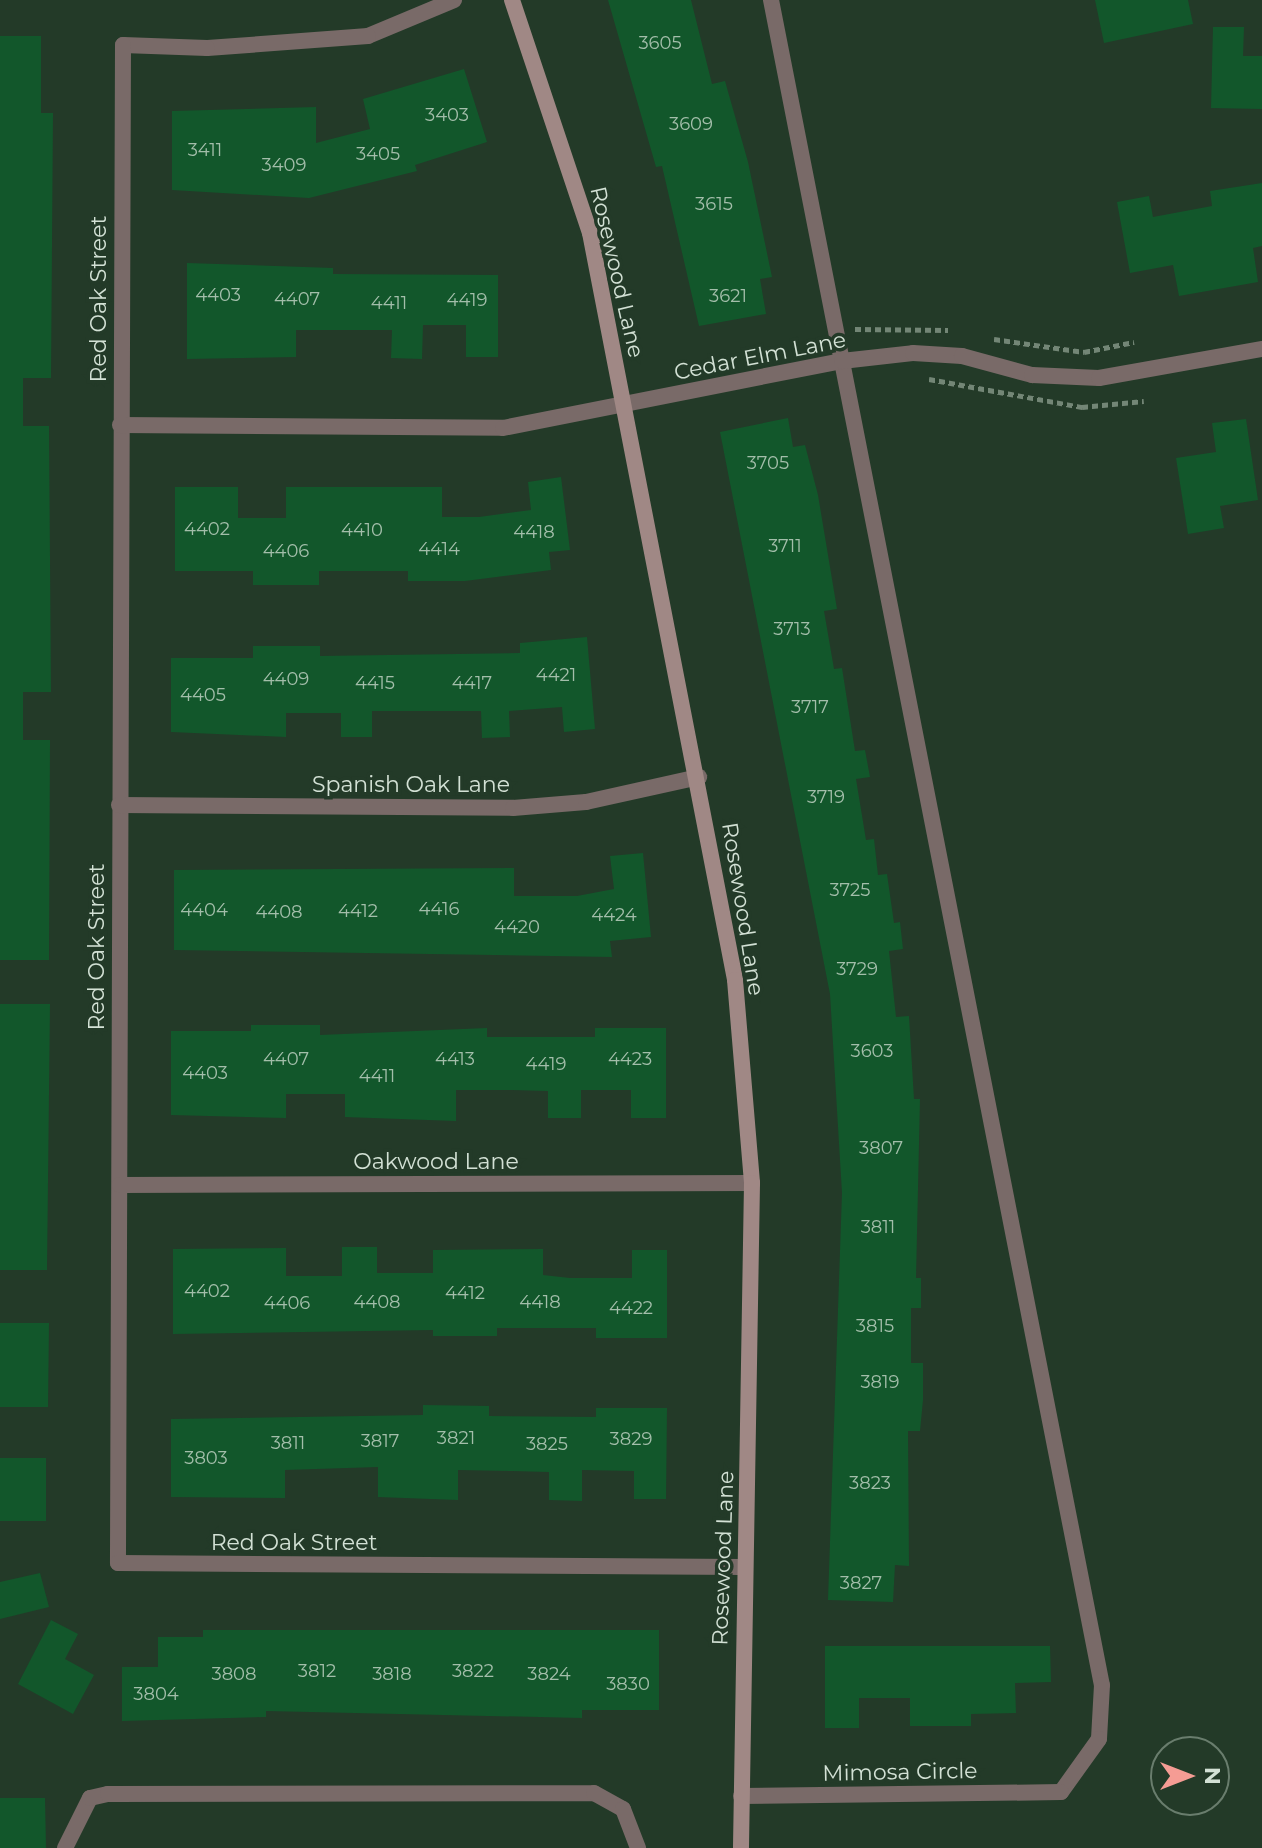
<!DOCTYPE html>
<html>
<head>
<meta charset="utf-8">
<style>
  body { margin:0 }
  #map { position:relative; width:1262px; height:1848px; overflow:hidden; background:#233a28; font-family:Montserrat,sans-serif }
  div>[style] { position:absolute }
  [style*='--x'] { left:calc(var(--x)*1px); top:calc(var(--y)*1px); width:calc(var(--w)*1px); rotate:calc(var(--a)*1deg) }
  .building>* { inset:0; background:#12572b }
  .path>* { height:5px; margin-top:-2.5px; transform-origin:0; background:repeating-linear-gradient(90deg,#738676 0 6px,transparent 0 10px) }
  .lane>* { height:16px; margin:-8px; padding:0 8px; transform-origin:8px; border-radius:8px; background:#796a68 }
  .street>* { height:16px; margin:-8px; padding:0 8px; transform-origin:8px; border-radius:8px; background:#796a68 }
  .secondary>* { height:16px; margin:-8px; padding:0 8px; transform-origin:8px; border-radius:8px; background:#a08885 }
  span { translate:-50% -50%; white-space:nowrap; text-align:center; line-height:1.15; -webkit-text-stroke:7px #233a28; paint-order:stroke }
  .number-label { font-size:18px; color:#a3beaa }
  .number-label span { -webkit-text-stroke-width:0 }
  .street-label { font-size:22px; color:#d3e1d5 }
  .north { position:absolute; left:1150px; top:1736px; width:80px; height:80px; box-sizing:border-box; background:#233a28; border:2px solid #697d6d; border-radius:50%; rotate:90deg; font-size:22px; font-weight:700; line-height:32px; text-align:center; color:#d3e1d5 }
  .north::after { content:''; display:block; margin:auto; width:28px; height:36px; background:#f59c94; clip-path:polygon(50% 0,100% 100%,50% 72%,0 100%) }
</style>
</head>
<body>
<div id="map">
  <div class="building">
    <div style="clip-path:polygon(608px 0,691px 0,712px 84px,725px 81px,748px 162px,772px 277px,760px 279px,766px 314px,699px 326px,662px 166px,656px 167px)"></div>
    <div style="clip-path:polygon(1095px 0,1188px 0,1193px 24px,1104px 43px)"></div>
    <div style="clip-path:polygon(1213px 27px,1244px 27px,1243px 56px,1262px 56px,1262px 109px,1211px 108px)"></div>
    <div style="clip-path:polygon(0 36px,41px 36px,41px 113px,53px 113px,51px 378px,23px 378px,23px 426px,49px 426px,51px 692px,23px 692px,23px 740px,50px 740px,49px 960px,0 960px)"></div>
    <div style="clip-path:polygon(464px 69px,487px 142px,415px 165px,417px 171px,309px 198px,172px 190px,172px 111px,316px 107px,316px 143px,370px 129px,363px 99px)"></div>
    <div style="clip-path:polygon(1262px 183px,1262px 246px,1253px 248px,1258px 282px,1179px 296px,1173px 265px,1130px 273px,1117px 202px,1149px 196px,1153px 217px,1212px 206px,1210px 191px)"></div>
    <div style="clip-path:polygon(187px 263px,333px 268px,333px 274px,498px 275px,498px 357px,466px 357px,466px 325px,423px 325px,422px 359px,391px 358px,392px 330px,296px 330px,296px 357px,187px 359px)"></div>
    <div style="clip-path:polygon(788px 418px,793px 447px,805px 445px,818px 495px,837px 609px,824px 611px,834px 669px,842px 668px,855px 751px,865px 750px,870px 777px,856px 779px,866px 840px,874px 839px,878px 875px,887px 874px,894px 923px,900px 922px,903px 949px,889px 951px,896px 1017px,909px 1016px,914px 1099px,920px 1099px,916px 1278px,921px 1278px,921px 1308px,911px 1308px,911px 1363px,923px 1363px,923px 1400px,920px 1431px,908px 1431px,909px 1566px,895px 1565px,893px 1602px,828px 1600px,842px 1193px,830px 994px,720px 432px)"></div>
    <div style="clip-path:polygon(1246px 419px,1258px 500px,1220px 506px,1224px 528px,1188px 534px,1176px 458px,1216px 452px,1212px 423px)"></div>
    <div style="clip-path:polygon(561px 477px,570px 550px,549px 552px,551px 570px,465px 581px,408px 581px,408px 571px,319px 571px,319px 585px,253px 585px,253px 571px,175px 571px,175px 487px,238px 487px,238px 518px,286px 518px,286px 487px,442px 487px,442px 517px,479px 517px,531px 510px,528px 482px)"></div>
    <div style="clip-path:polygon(587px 637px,595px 729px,564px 732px,562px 707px,509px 711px,510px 737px,482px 738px,481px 711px,372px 711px,372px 737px,341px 737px,341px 713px,286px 713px,286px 737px,171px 732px,171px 658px,253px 658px,253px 646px,320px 646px,320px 656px,520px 653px,520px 643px)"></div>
    <div style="clip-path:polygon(643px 853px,651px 937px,610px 941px,612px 957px,174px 950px,174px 870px,514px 868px,514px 896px,577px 896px,614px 889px,610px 856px)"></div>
    <div style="clip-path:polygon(0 1004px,50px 1004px,47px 1270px,0 1270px)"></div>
    <div style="clip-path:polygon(251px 1025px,320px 1025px,320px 1035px,487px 1028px,487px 1037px,595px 1037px,595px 1028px,666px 1028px,666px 1118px,631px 1118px,631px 1090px,581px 1090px,581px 1118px,548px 1118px,548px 1091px,512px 1090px,456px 1090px,456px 1121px,345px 1117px,345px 1094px,286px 1094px,286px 1118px,171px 1115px,171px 1031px,251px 1031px)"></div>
    <div style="clip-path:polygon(342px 1247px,377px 1247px,377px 1273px,433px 1273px,433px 1250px,543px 1249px,543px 1275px,570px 1278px,632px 1278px,632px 1250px,667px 1250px,667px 1338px,596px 1338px,596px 1328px,497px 1328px,497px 1336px,433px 1336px,433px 1330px,173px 1334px,173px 1249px,286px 1248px,286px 1276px,342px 1276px)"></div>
    <div style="clip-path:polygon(0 1323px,49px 1323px,48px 1407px,0 1407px)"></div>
    <div style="clip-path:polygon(423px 1405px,489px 1406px,489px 1416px,596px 1417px,596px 1408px,667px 1408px,666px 1499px,634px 1499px,634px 1471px,582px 1470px,582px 1501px,549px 1500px,549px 1472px,512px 1471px,458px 1470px,458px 1500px,378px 1497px,378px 1467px,285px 1470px,285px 1498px,171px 1497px,171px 1419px,423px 1415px)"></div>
    <div style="clip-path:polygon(0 1458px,46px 1458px,46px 1521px,0 1521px)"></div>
    <div style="clip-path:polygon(40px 1573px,49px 1607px,0 1619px,0 1582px)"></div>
    <div style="clip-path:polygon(51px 1620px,78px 1634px,65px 1659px,94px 1675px,73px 1714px,18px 1684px)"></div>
    <div style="clip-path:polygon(203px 1630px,659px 1630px,659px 1710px,582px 1710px,582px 1718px,266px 1711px,266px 1717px,122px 1721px,122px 1667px,158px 1667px,158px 1637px,203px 1637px)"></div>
    <div style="clip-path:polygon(825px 1646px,1050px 1646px,1051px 1682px,1015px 1683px,1016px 1713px,971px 1714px,971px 1726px,910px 1726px,910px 1698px,859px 1698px,859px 1728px,825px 1728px)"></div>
    <div style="clip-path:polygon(0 1798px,45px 1798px,46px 1848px,0 1848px)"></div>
  </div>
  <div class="path">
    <div style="--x:855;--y:329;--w:93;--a:0.6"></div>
    <div style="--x:994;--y:339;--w:91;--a:8.2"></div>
    <div style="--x:1084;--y:352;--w:51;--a:-11.3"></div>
    <div style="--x:929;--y:379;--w:156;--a:10.4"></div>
    <div style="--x:1082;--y:407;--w:62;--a:-5.5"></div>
  </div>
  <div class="lane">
    <div style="--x:771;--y:0;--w:1717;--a:78.89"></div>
    <div style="--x:1102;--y:1685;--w:54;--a:93.2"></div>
    <div style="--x:1099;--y:1739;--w:65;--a:125.6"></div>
    <div style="--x:65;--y:1848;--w:56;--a:-63.4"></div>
    <div style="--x:90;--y:1798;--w:18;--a:-13"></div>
    <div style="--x:108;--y:1794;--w:486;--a:-0.1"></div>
    <div style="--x:594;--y:1793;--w:33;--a:29"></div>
    <div style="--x:623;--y:1809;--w:42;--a:69"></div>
  </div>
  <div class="street">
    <div style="--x:454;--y:0;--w:93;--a:157.3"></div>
    <div style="--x:368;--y:36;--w:161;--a:175.7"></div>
    <div style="--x:207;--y:48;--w:84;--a:-178"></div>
    <div style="--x:123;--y:45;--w:1518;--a:90.19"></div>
    <div style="--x:118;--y:1563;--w:624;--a:0.37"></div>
    <div style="--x:120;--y:425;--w:383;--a:0.4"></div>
    <div style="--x:503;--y:428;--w:346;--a:-11.2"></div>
    <div style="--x:842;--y:361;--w:71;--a:-6.4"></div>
    <div style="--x:913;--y:353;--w:49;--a:3.5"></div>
    <div style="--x:962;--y:356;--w:73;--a:15.2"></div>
    <div style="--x:1032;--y:375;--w:67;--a:2.6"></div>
    <div style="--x:1099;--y:378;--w:166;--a:-10.1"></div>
    <div style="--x:119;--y:805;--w:394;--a:0.4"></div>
    <div style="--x:513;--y:808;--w:73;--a:-4.7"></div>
    <div style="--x:586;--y:802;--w:116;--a:-12.5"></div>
    <div style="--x:120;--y:1185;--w:632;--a:-0.18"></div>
    <div style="--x:741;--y:1796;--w:320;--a:-0.7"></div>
  </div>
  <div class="secondary">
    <div style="--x:512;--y:0;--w:246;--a:71.5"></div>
    <div style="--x:590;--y:233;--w:761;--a:79.01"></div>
    <div style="--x:735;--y:980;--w:204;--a:85.2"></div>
    <div style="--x:752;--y:1183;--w:665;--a:90.95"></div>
  </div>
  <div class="number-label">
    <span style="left:660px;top:43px">3605</span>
    <span style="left:447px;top:115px">3403</span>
    <span style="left:691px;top:124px">3609</span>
    <span style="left:205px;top:150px">3411</span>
    <span style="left:378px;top:154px">3405</span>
    <span style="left:284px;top:165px">3409</span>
    <span style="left:714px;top:204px">3615</span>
    <span style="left:218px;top:295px">4403</span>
    <span style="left:728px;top:296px">3621</span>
    <span style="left:297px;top:299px">4407</span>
    <span style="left:467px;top:300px">4419</span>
    <span style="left:389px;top:303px">4411</span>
    <span style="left:768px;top:463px">3705</span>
    <span style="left:207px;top:529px">4402</span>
    <span style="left:362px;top:530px">4410</span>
    <span style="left:534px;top:532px">4418</span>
    <span style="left:785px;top:546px">3711</span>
    <span style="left:439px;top:549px">4414</span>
    <span style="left:286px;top:551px">4406</span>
    <span style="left:792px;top:629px">3713</span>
    <span style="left:556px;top:675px">4421</span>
    <span style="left:286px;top:679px">4409</span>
    <span style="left:375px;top:683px">4415</span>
    <span style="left:472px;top:683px">4417</span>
    <span style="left:203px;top:695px">4405</span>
    <span style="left:810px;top:707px">3717</span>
    <span style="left:826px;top:797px">3719</span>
    <span style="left:850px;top:890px">3725</span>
    <span style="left:439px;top:909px">4416</span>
    <span style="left:204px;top:910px">4404</span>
    <span style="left:358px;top:911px">4412</span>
    <span style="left:279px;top:912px">4408</span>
    <span style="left:614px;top:915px">4424</span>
    <span style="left:517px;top:927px">4420</span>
    <span style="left:857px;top:969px">3729</span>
    <span style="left:872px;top:1051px">3603</span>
    <span style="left:286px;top:1059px">4407</span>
    <span style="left:455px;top:1059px">4413</span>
    <span style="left:630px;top:1059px">4423</span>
    <span style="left:546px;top:1064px">4419</span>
    <span style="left:205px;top:1073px">4403</span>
    <span style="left:377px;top:1076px">4411</span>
    <span style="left:881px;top:1148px">3807</span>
    <span style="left:878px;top:1227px">3811</span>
    <span style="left:207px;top:1291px">4402</span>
    <span style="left:465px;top:1293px">4412</span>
    <span style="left:377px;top:1302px">4408</span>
    <span style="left:540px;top:1302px">4418</span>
    <span style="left:287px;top:1303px">4406</span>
    <span style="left:631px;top:1308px">4422</span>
    <span style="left:875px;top:1326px">3815</span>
    <span style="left:880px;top:1382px">3819</span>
    <span style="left:456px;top:1438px">3821</span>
    <span style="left:631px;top:1439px">3829</span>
    <span style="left:380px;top:1441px">3817</span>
    <span style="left:288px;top:1443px">3811</span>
    <span style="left:547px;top:1444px">3825</span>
    <span style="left:206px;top:1458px">3803</span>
    <span style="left:870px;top:1483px">3823</span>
    <span style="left:861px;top:1583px">3827</span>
    <span style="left:317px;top:1671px">3812</span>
    <span style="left:473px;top:1671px">3822</span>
    <span style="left:234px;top:1674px">3808</span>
    <span style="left:392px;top:1674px">3818</span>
    <span style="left:549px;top:1674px">3824</span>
    <span style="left:628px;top:1684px">3830</span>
    <span style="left:156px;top:1694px">3804</span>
  </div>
  <div class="street-label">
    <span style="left:617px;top:272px;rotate:77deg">Rosewood Lane</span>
    <span style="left:99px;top:299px;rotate:-90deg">Red Oak Street</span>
    <span style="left:760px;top:356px;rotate:-11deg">Cedar Elm Lane</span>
    <span style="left:411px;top:785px">Spanish Oak Lane</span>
    <span style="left:743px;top:909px;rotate:81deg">Rosewood Lane</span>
    <span style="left:97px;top:947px;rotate:-90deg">Red Oak Street</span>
    <span style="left:436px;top:1162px">Oakwood Lane</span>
    <span style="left:294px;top:1543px">Red Oak Street</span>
    <span style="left:723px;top:1558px;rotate:-88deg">Rosewood Lane</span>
    <span style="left:900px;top:1772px;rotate:-1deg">Mimosa Circle</span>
  </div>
  <div class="north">N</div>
</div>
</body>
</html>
